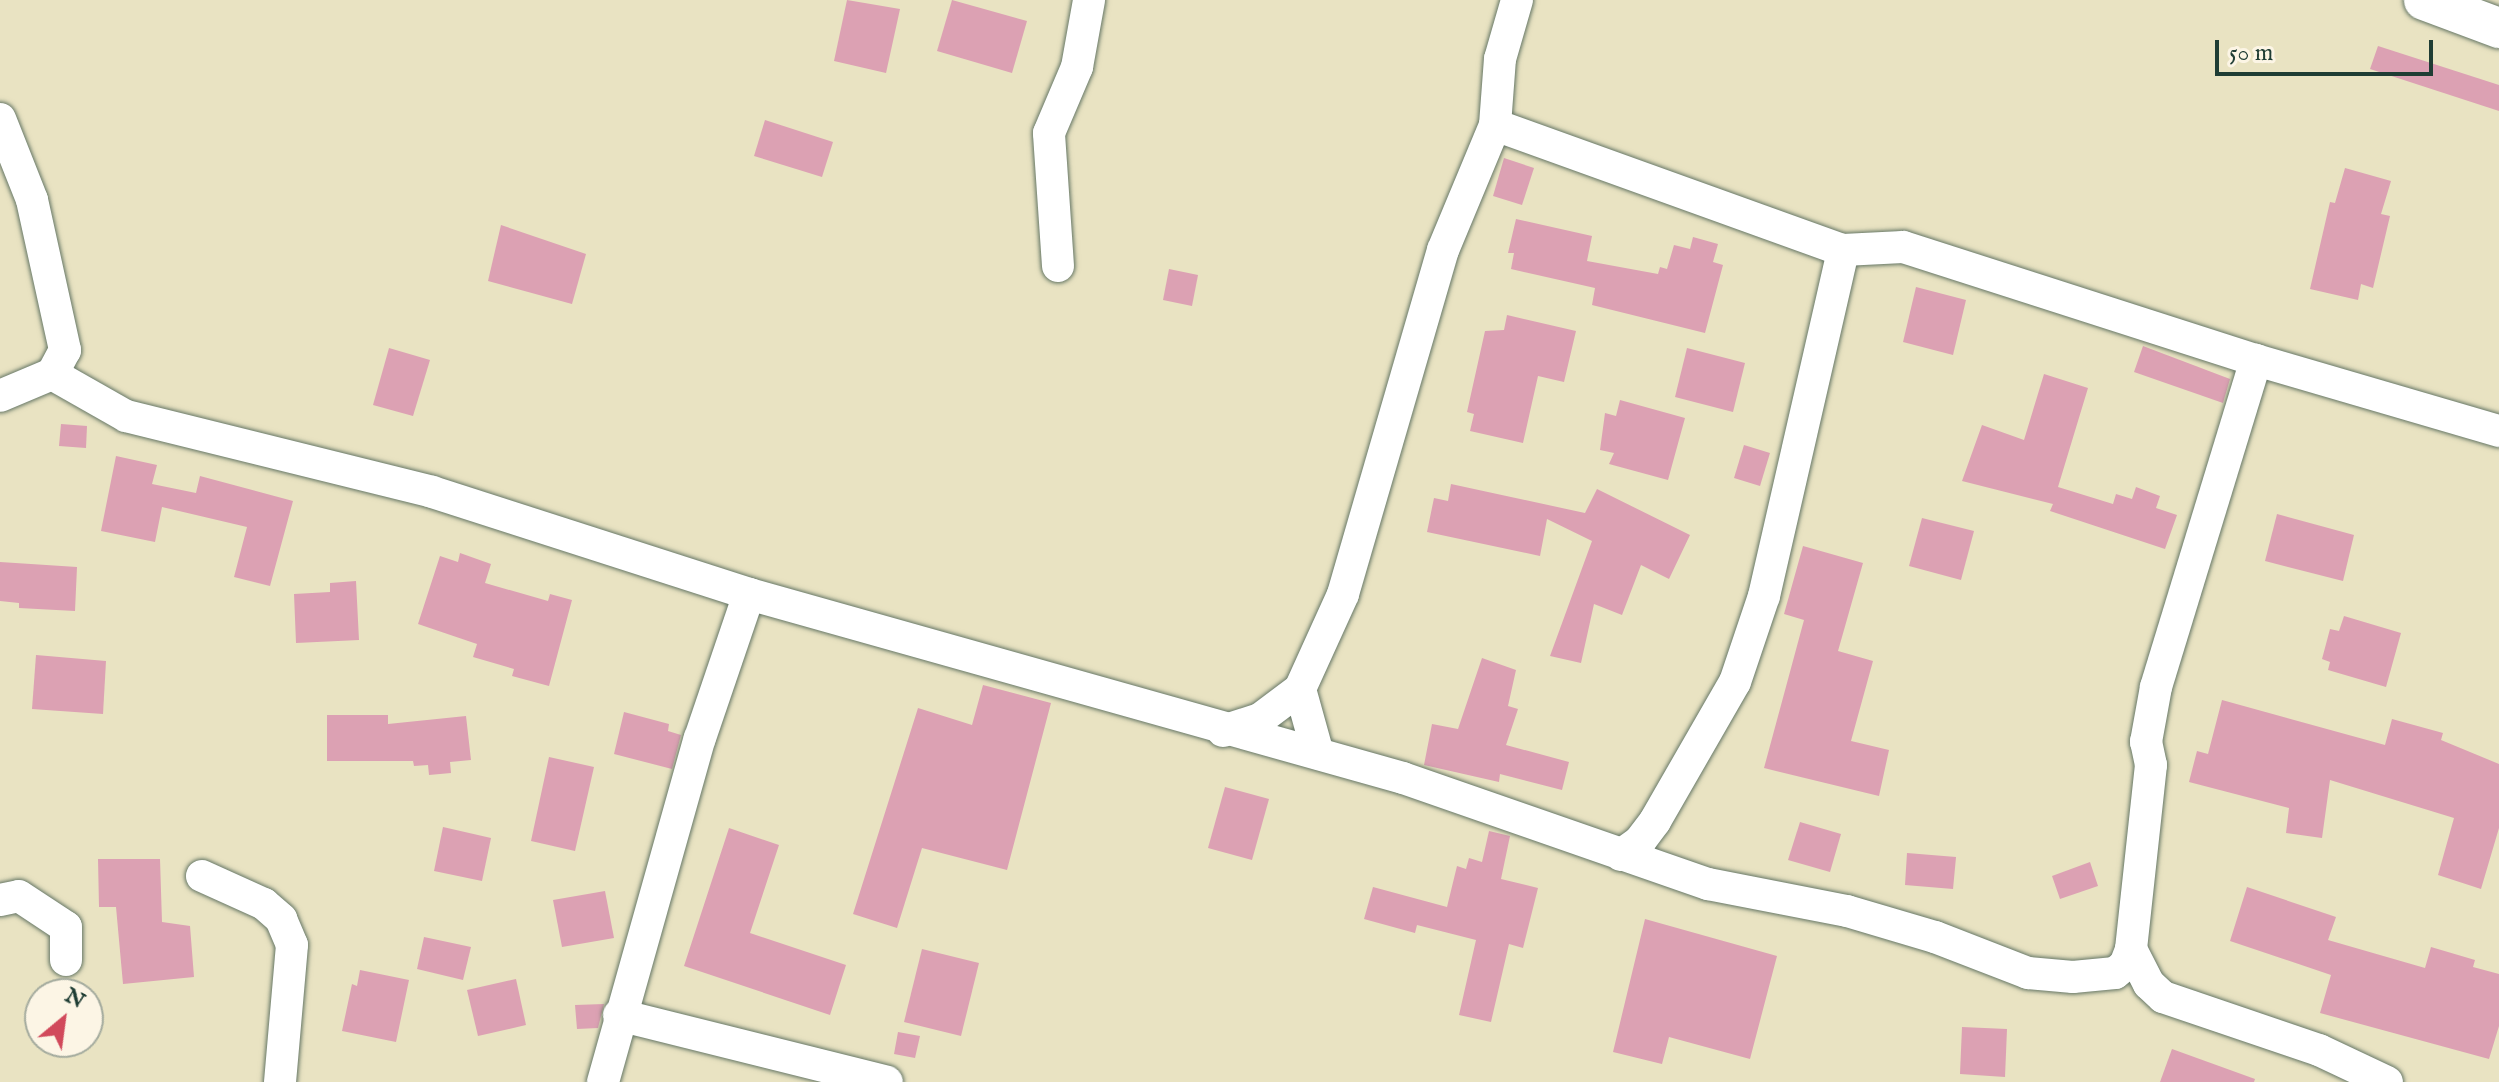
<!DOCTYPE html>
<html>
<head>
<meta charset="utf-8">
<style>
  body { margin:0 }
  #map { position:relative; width:2499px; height:1082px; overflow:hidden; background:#e9e3c2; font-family:"IM FELL English",serif }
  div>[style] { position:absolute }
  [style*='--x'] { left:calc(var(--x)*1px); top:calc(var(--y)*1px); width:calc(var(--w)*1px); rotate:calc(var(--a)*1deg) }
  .building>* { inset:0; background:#dca1b3 }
  .roads { filter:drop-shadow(0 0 2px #676) drop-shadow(0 0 2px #676) }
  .minor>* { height:32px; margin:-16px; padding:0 16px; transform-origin:16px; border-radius:16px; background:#fff }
  .tertiary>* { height:40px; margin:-20px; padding:0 20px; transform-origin:20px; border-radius:20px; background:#fff }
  span { translate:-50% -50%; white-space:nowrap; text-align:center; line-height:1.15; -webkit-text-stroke:8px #fcf5e5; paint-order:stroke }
  .north { position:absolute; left:24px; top:978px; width:80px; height:80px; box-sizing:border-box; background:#fcf5e5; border:2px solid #a4ab9e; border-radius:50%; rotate:29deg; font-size:22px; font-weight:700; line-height:32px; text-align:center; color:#1f3d34 }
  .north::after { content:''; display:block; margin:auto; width:28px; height:36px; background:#d1495b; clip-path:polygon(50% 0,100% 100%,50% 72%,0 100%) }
  .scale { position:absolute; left:2215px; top:40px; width:218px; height:36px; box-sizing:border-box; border:4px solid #1f3d34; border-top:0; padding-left:10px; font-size:24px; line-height:28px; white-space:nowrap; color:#1f3d34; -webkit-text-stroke:6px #fcf5e5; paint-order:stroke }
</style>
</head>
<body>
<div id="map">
  <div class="building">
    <div style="clip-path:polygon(847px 0,900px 9px,886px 73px,834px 61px)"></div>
    <div style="clip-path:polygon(952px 0,1027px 21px,1012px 73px,937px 51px)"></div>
    <div style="clip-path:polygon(2378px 46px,2499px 85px,2499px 111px,2370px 69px)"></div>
    <div style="clip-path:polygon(765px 120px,833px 142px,822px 177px,754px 156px)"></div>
    <div style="clip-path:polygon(1504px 158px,1534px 168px,1522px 205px,1493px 196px)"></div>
    <div style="clip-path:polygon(2345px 168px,2391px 181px,2381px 214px,2390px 216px,2373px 288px,2361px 284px,2358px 300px,2310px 289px,2330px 202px,2335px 203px)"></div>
    <div style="clip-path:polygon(1516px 219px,1592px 236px,1587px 261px,1658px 274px,1660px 267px,1667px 269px,1674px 245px,1690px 249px,1693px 237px,1718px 244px,1713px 262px,1723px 265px,1705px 333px,1592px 305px,1595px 288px,1511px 269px,1514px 253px,1508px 253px)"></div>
    <div style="clip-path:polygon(501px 225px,586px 254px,572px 304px,488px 281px)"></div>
    <div style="clip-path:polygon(1169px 269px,1198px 275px,1192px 306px,1163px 300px)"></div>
    <div style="clip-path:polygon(1916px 287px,1966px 300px,1953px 355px,1903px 342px)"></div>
    <div style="clip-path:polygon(1507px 315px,1576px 331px,1564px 382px,1538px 376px,1523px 443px,1470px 431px,1474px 414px,1467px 412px,1485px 331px,1504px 330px)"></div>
    <div style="clip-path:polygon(2143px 346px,2230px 379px,2223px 403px,2134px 372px)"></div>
    <div style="clip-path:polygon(389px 348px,430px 360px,413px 416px,373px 405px)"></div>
    <div style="clip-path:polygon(1687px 348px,1745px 363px,1733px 412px,1675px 397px)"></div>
    <div style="clip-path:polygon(2044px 374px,2088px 388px,2058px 487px,2113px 504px,2116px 494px,2132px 499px,2136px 487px,2160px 496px,2156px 508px,2177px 515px,2165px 549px,2050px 511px,2053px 504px,1962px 481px,1982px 425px,2024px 440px)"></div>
    <div style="clip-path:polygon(1620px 400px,1685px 418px,1668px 480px,1609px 464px,1614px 453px,1600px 450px,1605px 413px,1616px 416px)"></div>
    <div style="clip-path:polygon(61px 424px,87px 426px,86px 448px,59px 446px)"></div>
    <div style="clip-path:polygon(1744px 445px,1770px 453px,1760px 486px,1734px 478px)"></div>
    <div style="clip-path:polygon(116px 456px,157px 465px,152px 484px,196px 493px,200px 476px,293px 501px,270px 586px,234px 577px,247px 527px,162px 507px,155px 542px,101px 531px)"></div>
    <div style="clip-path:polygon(1451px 484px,1585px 513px,1597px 489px,1690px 535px,1669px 579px,1641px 565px,1622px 615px,1594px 604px,1581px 663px,1550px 656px,1592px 541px,1547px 519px,1540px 556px,1427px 532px,1434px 498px,1448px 501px)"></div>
    <div style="clip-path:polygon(2277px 514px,2354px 535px,2343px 581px,2265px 561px)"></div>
    <div style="clip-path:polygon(1922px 518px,1974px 531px,1961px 580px,1909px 566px)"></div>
    <div style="clip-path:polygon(1803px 546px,1863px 563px,1838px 651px,1873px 661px,1851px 741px,1889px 750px,1879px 796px,1764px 768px,1804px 620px,1784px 614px)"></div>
    <div style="clip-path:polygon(460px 553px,491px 564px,485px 583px,548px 601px,550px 594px,572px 600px,549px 686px,512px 676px,514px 669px,473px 657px,477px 644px,418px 624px,440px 556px,458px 562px)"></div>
    <div style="clip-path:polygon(0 562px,77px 567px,75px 611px,19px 608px,19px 603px,0 601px)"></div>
    <div style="clip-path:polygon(356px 581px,359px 640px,296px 643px,294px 594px,330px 592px,330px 583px)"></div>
    <div style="clip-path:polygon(2344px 616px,2401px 633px,2386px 687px,2328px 670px,2330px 662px,2322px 659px,2330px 629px,2339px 631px)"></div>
    <div style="clip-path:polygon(36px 655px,106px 661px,103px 714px,32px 709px)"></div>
    <div style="clip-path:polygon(1482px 658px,1516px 670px,1508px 706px,1518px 709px,1506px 745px,1569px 762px,1562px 790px,1500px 774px,1499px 782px,1424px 765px,1432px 724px,1458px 729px)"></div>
    <div style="clip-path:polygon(983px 685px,1051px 703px,1007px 870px,922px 848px,897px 928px,853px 914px,918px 708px,972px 725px)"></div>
    <div style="clip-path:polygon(2222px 700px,2385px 745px,2392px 719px,2443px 733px,2441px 740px,2499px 764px,2499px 828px,2481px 889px,2438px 875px,2454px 818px,2330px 780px,2322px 838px,2286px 833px,2289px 808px,2189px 782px,2197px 751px,2208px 754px)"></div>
    <div style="clip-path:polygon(624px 712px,669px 724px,668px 731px,681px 735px,672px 769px,614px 754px)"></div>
    <div style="clip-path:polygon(327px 715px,388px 715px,388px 724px,466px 716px,471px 760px,450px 762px,451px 773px,429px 775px,428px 765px,414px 766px,413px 761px,327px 761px)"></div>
    <div style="clip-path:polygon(549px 757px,594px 767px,575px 851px,531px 841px)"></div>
    <div style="clip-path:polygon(1225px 787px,1269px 799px,1252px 860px,1208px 848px)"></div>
    <div style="clip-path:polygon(1800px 822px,1841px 834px,1830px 872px,1788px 860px)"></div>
    <div style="clip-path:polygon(443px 827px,491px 838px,482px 881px,434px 871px)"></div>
    <div style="clip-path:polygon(729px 828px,779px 845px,750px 933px,846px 965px,830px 1015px,684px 966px)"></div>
    <div style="clip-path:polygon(1489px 831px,1510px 836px,1501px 879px,1538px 888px,1523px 948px,1509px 944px,1491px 1022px,1459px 1015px,1476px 940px,1417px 925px,1415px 933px,1364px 919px,1373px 887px,1447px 907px,1457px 866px,1466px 869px,1469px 858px,1482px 862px)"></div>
    <div style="clip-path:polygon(1907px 853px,1956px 857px,1953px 889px,1905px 885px)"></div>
    <div style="clip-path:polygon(98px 859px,160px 859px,162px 922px,190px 926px,194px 977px,123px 984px,116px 907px,99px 907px)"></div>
    <div style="clip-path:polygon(2090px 862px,2098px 886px,2060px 899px,2052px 876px)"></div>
    <div style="clip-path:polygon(2247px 887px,2336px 917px,2328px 940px,2425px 968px,2431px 947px,2475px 960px,2473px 967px,2499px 974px,2499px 1026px,2489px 1059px,2320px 1013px,2331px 975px,2230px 941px)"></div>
    <div style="clip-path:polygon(605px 891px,614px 938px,562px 947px,553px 900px)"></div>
    <div style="clip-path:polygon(1645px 919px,1777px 956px,1750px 1059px,1669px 1037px,1662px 1064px,1613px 1052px)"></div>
    <div style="clip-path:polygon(424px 937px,471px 947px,463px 980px,417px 969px)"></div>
    <div style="clip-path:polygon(922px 949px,979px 963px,961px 1036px,904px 1022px)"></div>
    <div style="clip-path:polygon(360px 970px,409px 980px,396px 1042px,342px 1031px,352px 984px,357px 986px)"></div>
    <div style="clip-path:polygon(516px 979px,526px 1025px,478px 1036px,467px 990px)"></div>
    <div style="clip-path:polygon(604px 1004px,598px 1028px,577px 1029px,575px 1005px)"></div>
    <div style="clip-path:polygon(1962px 1027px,2007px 1029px,2005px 1077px,1960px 1074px)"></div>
    <div style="clip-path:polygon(898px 1032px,920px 1036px,915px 1058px,894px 1054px)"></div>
    <div style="clip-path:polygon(2172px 1049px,2255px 1079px,2254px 1082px,2160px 1082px)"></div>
  </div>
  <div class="roads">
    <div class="minor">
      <div style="--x:0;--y:119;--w:87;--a:68.4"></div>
      <div style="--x:32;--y:200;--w:154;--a:77.6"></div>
      <div style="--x:65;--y:350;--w:27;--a:118"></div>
      <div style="--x:52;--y:374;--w:56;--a:157.1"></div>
      <div style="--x:1495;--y:125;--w:370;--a:19.8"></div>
      <div style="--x:1843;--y:250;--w:60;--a:-2.9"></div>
      <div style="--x:1903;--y:247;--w:371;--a:17.8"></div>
      <div style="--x:2256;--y:360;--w:253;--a:16.3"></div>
      <div style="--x:1058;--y:266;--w:133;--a:-93.9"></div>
      <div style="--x:1049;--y:133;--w:72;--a:-67"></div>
      <div style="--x:1077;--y:67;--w:68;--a:-79.8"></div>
      <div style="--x:52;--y:374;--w:85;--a:29.6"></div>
      <div style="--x:126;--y:416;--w:315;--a:13.9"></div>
      <div style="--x:432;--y:492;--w:333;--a:17.8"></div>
      <div style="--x:749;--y:594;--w:679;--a:15.71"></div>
      <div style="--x:1403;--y:778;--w:323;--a:19.2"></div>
      <div style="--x:1708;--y:884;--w:142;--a:11"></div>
      <div style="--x:1847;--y:911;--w:92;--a:16.5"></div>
      <div style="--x:1935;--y:937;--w:100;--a:21.2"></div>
      <div style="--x:2028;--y:973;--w:45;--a:5.1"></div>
      <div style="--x:2073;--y:977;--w:42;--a:-5.4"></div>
      <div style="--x:2115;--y:973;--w:13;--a:-39"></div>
      <div style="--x:2125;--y:965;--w:17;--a:-69"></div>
      <div style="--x:2131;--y:949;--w:185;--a:-83.8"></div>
      <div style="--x:2151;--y:765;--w:24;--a:-102"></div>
      <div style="--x:2146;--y:742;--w:56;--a:-79.7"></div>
      <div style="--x:2156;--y:687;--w:342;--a:-73"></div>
      <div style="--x:1300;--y:689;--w:67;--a:74.5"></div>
      <div style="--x:1223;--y:731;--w:39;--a:-18"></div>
      <div style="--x:1260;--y:719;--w:50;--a:-36.9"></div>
      <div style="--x:1300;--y:689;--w:104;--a:-65.6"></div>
      <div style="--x:1343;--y:594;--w:358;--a:-73.8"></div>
      <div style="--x:1443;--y:250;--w:135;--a:-67.4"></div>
      <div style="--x:1495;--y:125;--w:66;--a:-85.7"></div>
      <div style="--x:1500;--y:59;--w:61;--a:-73.9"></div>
      <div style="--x:1621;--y:855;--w:24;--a:-36"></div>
      <div style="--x:1640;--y:841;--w:25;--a:-53"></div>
      <div style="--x:1655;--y:821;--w:160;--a:-60.1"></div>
      <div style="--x:1735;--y:682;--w:91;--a:-71.4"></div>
      <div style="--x:1764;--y:596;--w:355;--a:-77.1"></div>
      <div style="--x:202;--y:876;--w:68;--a:24.3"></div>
      <div style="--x:264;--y:904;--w:23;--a:41"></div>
      <div style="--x:281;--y:919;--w:28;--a:67"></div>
      <div style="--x:292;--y:945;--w:138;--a:95"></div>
      <div style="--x:0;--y:900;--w:19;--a:-12"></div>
      <div style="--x:19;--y:896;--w:56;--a:33.4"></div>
      <div style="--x:66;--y:927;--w:33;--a:90"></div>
      <div style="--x:2131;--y:949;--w:39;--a:63"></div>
      <div style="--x:2149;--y:984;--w:19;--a:43"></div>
      <div style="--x:2163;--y:997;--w:165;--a:18.8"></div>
      <div style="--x:2319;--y:1050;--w:75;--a:25.2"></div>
      <div style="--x:619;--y:1015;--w:276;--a:14"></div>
      <div style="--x:603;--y:1082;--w:357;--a:-74.3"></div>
      <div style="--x:700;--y:738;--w:152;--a:-71.2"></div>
    </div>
    <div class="tertiary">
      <div style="--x:2424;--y:0;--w:80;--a:20.5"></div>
    </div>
  </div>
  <div class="north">N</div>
  <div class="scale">50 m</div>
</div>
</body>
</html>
